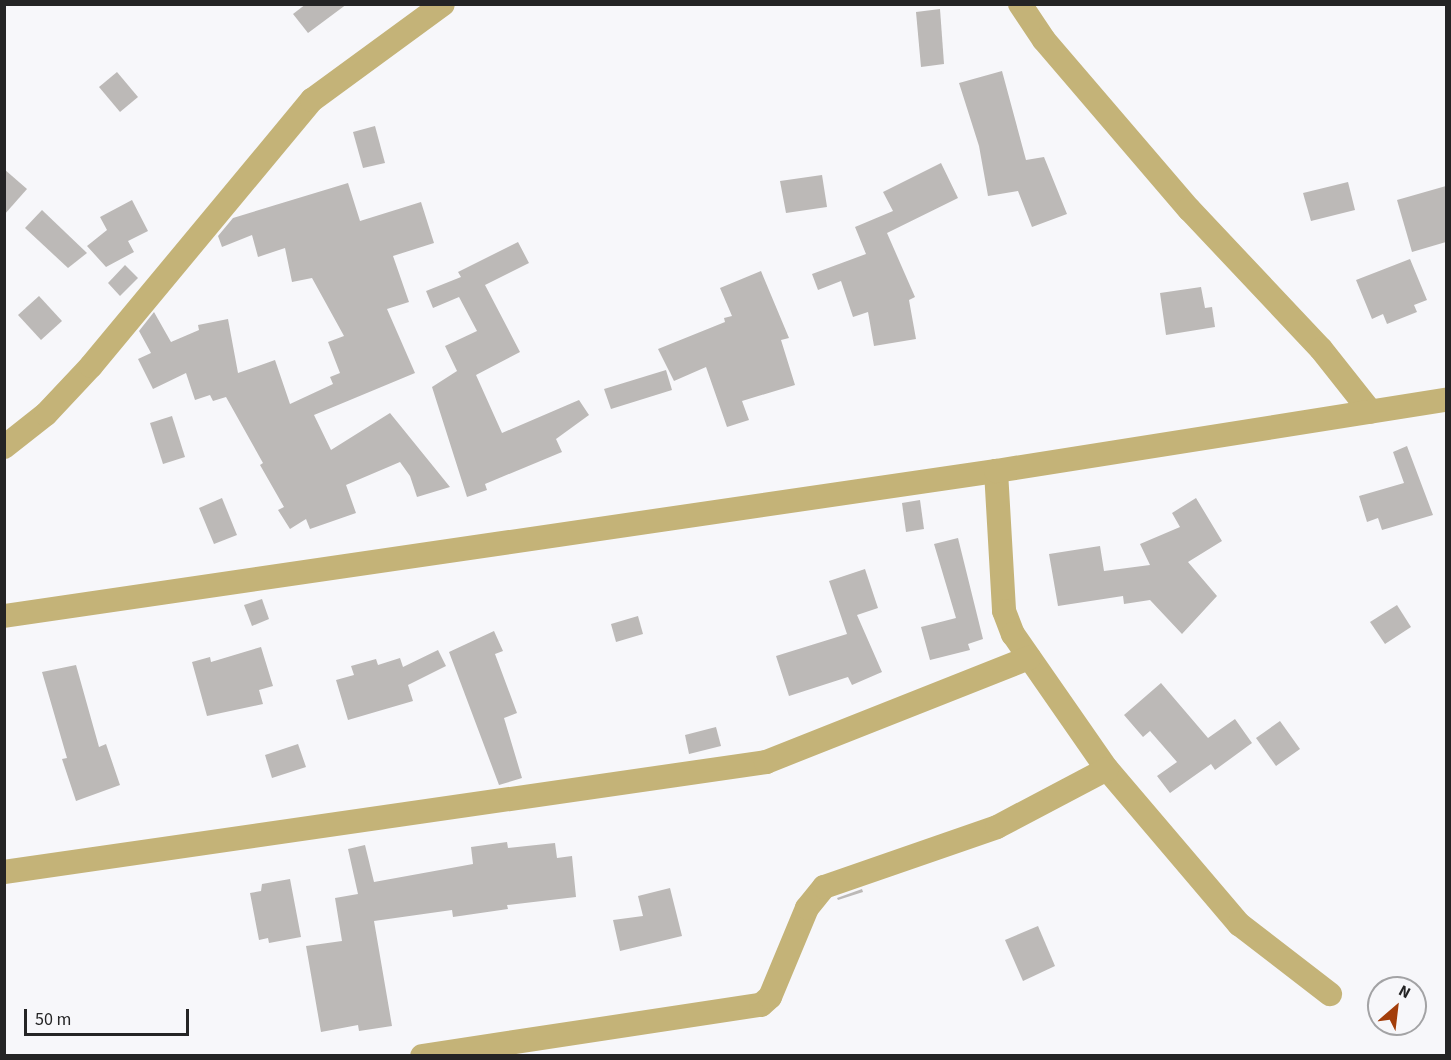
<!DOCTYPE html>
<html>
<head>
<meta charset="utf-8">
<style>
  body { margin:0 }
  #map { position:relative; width:1451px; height:1060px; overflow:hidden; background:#f7f7fa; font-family:"Source Sans 3",sans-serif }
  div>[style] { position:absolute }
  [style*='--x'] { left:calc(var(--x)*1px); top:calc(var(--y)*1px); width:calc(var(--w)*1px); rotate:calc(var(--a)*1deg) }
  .building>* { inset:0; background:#bcb9b7 }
  .street>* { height:24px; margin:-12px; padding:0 12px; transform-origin:12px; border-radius:12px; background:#c4b378 }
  span { translate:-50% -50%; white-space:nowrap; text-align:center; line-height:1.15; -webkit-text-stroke:4.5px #f7f7fa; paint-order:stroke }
  .frame { position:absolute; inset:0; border:6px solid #242425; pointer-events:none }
  .north { position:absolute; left:1367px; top:976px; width:60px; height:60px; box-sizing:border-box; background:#f7f7fa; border:2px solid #a3a3a5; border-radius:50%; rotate:28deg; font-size:16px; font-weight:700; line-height:24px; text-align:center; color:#242425 }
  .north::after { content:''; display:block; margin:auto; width:21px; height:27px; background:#a33e0b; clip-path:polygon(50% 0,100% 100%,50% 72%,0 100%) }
  .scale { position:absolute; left:24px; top:1009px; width:165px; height:27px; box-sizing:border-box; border:3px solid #242425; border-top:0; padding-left:8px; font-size:18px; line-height:21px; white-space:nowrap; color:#242425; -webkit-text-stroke:4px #f7f7fa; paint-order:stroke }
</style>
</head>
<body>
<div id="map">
  <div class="building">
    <div style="clip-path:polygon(306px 4px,347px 4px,308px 33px,293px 14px)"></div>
    <div style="clip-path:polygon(940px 9px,944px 64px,921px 67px,916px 12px)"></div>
    <div style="clip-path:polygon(1002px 71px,1026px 160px,1044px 157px,1067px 214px,1032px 227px,1018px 191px,988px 196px,979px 146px,959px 83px)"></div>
    <div style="clip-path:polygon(117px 72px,138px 97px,120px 112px,99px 87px)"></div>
    <div style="clip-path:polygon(375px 126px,385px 163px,363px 168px,353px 132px)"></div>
    <div style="clip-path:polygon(941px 163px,958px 198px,887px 233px,915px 297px,909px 300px,916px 339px,874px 346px,868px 312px,853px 317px,841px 281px,818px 290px,812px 274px,866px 254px,855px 227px,893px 211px,883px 192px)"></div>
    <div style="clip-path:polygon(4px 169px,27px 189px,4px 215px)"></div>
    <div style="clip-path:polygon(822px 175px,827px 207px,786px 213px,780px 181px)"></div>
    <div style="clip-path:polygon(1348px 182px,1355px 210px,1311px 221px,1303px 193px)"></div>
    <div style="clip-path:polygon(348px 183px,360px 221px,421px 202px,434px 243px,393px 256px,409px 302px,387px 309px,415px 373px,314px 415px,331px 450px,390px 413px,450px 487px,417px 497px,410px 476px,400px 462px,346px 485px,356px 513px,310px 529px,306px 519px,290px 529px,278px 510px,284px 507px,260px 465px,263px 463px,226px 397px,213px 401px,210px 395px,195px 400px,186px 373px,153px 389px,138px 359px,151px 353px,139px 331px,154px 312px,171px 342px,199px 330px,198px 325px,228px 319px,238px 373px,275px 360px,290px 404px,333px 384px,330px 377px,340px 373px,328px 342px,344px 336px,312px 278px,292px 282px,285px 248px,258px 257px,252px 235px,222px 247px,218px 236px,233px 218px)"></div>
    <div style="clip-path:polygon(1446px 186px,1446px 242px,1412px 252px,1397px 200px)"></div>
    <div style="clip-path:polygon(132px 200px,148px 231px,128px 241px,134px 252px,106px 267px,87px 246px,107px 230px,100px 217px)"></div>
    <div style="clip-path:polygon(42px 210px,87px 253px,68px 268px,25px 228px)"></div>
    <div style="clip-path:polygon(518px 242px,529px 263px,485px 285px,520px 352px,476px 375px,502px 433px,579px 400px,589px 415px,556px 439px,562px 452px,485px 484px,487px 490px,467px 497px,432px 387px,457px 371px,445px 346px,477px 331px,459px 297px,433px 308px,426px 291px,461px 277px,458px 272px)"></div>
    <div style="clip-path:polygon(1410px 259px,1427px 300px,1414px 305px,1417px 312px,1387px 324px,1383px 314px,1372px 319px,1356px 280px)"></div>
    <div style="clip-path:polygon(125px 265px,138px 278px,120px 296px,108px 283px)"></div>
    <div style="clip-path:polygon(761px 271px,789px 338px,781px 340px,795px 385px,742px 401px,749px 420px,727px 427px,706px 367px,674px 381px,658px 349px,725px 322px,724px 318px,732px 316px,720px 288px)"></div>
    <div style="clip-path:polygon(1201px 287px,1205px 308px,1212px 307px,1215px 327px,1166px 335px,1160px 293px)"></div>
    <div style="clip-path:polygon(39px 296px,62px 321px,41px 340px,18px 315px)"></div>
    <div style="clip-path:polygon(666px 370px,672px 390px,611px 409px,604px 389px)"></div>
    <div style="clip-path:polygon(172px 416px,185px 457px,163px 464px,150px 423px)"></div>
    <div style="clip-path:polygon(1407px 446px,1433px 515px,1382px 530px,1378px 518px,1367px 522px,1359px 496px,1404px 483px,1393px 452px)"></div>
    <div style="clip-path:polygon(222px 498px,237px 535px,214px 544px,199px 508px)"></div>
    <div style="clip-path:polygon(1196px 498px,1222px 541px,1188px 562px,1217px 596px,1182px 634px,1150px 600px,1124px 604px,1123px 596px,1058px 606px,1049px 554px,1100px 546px,1104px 571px,1150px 565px,1140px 544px,1180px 527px,1172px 513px)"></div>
    <div style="clip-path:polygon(920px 500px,924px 529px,906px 532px,902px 503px)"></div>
    <div style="clip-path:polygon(958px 538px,983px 639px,968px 644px,970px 650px,930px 660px,921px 627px,956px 618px,934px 544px)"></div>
    <div style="clip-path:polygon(865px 569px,878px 608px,857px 615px,882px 672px,852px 685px,848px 677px,789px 696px,776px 656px,847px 634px,829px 581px)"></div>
    <div style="clip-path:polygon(262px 599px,269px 619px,252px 626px,244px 605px)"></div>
    <div style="clip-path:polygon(1397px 605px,1411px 627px,1385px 644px,1370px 622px)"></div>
    <div style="clip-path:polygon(638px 616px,643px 634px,616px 642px,611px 624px)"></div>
    <div style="clip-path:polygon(494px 631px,503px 651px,495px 654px,517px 713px,504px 718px,522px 778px,499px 785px,449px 652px)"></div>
    <div style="clip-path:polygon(261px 647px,273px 686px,259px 690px,263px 704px,207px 716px,192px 662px,210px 657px,211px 662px)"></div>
    <div style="clip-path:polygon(438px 650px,446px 666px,408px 685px,413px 701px,348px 720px,336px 680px,354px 675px,351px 666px,376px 659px,378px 665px,400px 658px,403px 667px)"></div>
    <div style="clip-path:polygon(76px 665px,99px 747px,106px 744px,120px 785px,76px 801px,62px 759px,67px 758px,42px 672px)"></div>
    <div style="clip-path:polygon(1161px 683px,1208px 738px,1235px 719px,1252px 743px,1215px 770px,1211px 764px,1170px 793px,1157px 776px,1177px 762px,1150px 731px,1143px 737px,1124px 715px)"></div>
    <div style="clip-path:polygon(1280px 721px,1300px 749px,1276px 766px,1256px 738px)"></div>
    <div style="clip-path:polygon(716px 727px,721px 746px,689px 754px,685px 735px)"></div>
    <div style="clip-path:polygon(298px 744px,306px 767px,272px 778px,265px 755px)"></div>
    <div style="clip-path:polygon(507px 842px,508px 848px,555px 843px,557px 858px,572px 856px,576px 897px,507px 905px,508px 909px,453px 917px,452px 910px,374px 921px,392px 1026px,359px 1031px,358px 1025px,321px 1032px,306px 946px,342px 941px,335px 898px,358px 894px,348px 849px,365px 845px,374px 882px,473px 864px,471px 847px)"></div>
    <div style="clip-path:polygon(290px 879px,301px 937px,269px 943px,268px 938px,259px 940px,250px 893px,261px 891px,262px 884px)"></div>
    <div style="clip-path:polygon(670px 888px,682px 936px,620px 951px,613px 920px,643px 916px,638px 896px)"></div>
    <div style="clip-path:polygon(862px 889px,863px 892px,838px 900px,837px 898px)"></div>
    <div style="clip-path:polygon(1038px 926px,1055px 966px,1023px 981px,1005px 940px)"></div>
  </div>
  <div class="street">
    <div style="--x:1020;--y:4;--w:43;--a:56.3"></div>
    <div style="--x:1044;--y:40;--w:223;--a:49.4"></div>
    <div style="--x:1189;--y:209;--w:192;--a:46.7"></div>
    <div style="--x:1321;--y:349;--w:80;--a:51.6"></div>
    <div style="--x:4;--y:447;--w:53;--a:-38.2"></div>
    <div style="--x:46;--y:414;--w:66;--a:-46.8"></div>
    <div style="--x:91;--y:366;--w:346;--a:-50.3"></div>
    <div style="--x:312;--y:100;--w:162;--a:-36.2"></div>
    <div style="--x:996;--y:471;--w:140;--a:86.7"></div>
    <div style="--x:1004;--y:611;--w:25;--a:69"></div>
    <div style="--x:1013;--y:634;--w:165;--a:55.2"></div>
    <div style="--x:1107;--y:769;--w:204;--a:49.6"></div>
    <div style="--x:1239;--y:924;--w:115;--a:37.6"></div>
    <div style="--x:4;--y:616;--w:1003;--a:-8.32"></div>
    <div style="--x:996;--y:471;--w:456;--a:-9"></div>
    <div style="--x:4;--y:872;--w:770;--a:-8.21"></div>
    <div style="--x:766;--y:762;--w:283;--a:-21.6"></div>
    <div style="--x:422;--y:1056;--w:343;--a:-8.6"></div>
    <div style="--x:761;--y:1005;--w:12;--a:-42"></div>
    <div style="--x:770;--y:997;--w:96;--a:-67.4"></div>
    <div style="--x:807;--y:908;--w:27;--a:-51"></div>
    <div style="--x:824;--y:887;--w:183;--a:-19.1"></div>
    <div style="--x:997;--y:827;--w:124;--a:-27.8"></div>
  </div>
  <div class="frame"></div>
  <div class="north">N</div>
  <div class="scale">50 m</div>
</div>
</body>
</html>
